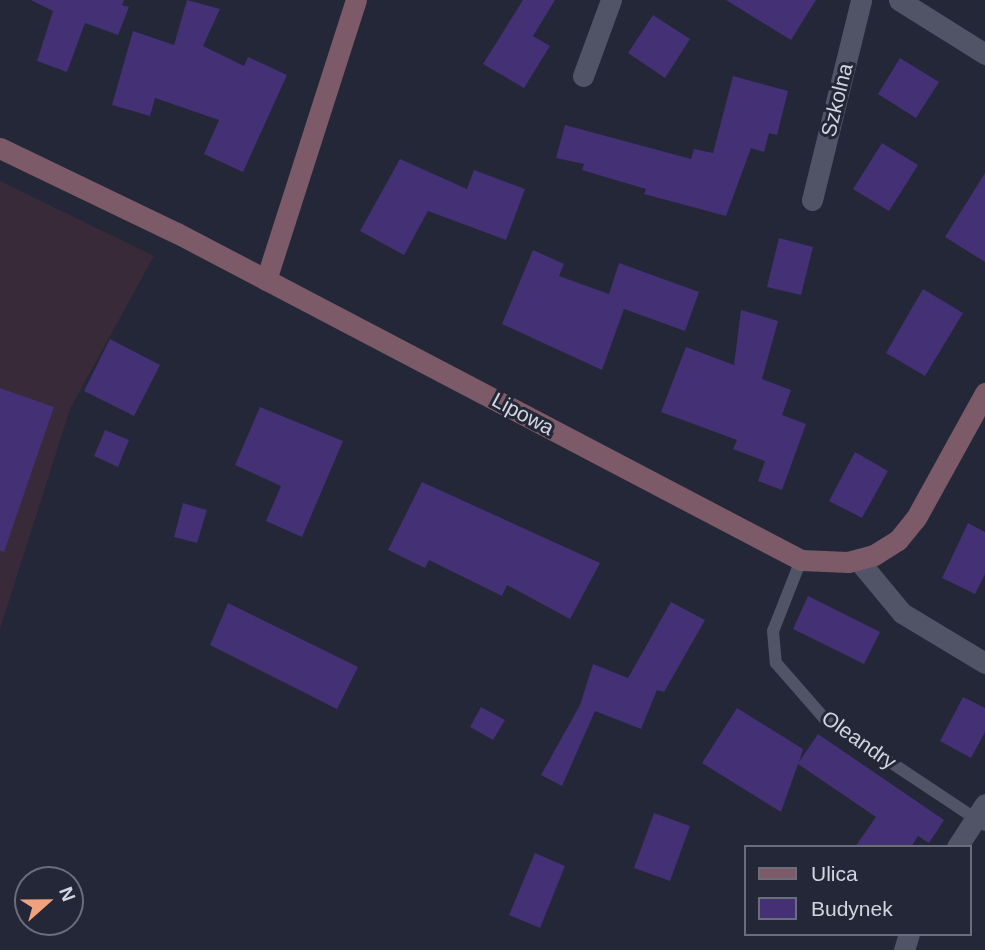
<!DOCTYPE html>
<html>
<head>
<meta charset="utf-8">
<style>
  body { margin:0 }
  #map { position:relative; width:985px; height:950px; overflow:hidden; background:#242737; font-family:Helvetica,sans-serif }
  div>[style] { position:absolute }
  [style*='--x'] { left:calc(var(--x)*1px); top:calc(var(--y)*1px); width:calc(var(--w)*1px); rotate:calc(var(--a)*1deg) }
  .commercial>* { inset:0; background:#382a38 }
  .building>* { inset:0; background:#433075 }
  .lane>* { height:12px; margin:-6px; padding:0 6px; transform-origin:6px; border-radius:6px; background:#515467 }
  .street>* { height:21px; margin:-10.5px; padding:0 10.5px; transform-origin:10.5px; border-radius:10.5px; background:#515467 }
  .secondary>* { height:21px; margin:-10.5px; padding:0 10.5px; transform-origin:10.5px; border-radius:10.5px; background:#7d5a67 }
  span { translate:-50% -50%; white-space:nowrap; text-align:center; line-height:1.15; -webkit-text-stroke:6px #242737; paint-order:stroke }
  .street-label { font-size:21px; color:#d2d5df }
  .legend { position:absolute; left:744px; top:845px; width:228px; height:91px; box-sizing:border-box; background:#242737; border:2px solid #6a6d7a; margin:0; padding:9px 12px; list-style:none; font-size:21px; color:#d2d5df }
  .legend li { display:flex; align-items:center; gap:14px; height:35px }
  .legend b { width:35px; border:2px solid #6a6d7a }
  .north { position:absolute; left:14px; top:866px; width:70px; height:70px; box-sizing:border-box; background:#242737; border:2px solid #6a6d7a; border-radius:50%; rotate:69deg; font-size:19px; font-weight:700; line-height:28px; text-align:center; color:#d2d5df }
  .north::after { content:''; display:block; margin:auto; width:24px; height:32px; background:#f1a17c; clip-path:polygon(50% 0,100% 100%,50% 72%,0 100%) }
</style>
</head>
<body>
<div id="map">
  <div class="commercial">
    <div style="clip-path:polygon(0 181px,154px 256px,70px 409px,0 629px)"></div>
  </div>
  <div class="building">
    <div style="clip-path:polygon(31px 0,124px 0,122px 5px,129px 7px,118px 35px,85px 23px,67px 72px,37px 61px,53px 11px)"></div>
    <div style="clip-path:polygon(187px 0,220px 9px,203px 46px,244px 66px,248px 57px,287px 75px,243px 172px,204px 154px,219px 120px,155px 98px,150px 116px,112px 105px,133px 31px,174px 45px)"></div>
    <div style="clip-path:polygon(523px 0,555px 0,533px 36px,550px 46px,524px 88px,483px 64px)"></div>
    <div style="clip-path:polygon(726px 0,816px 0,791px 40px)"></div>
    <div style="clip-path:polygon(653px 15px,690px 39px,665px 78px,628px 53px)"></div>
    <div style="clip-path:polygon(900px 58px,939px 82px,916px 118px,878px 94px)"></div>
    <div style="clip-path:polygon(733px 76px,788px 91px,777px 135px,769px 133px,764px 152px,751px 148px,726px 216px,644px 194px,646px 189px,582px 170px,584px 164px,556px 158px,565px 125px,691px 159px,694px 149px,713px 153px)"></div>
    <div style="clip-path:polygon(882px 143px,918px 165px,889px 211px,853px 189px)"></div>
    <div style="clip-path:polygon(400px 159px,467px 189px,474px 170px,525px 189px,506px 240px,428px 211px,404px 255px,360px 231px)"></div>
    <div style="clip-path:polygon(985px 173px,985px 262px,945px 237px)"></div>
    <div style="clip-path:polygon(779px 238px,813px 247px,801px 295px,767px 287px)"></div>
    <div style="clip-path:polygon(533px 250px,564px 264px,559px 276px,609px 294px,619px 263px,699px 292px,685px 331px,624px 309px,602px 370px,502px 324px)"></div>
    <div style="clip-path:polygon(923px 289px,963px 313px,925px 376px,886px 353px)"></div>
    <div style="clip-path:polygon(741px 310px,778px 321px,762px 379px,791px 390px,782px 415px,806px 424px,782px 490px,758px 481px,765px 461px,733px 449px,737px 440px,661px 412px,686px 347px,734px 365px)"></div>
    <div style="clip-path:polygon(110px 339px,160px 365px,134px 416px,84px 391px)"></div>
    <div style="clip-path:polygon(0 388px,54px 407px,4px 552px,0 551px)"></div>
    <div style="clip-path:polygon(260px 407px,343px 441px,302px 537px,266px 521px,281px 486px,235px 465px)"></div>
    <div style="clip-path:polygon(105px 430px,129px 440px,118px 467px,94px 456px)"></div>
    <div style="clip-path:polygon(855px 452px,888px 471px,862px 518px,829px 501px)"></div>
    <div style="clip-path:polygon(422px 482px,600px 563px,570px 619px,507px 585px,502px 596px,429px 560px,425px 568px,388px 550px)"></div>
    <div style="clip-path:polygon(183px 503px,207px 510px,197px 543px,174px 537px)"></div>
    <div style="clip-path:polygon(968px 523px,985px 532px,985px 574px,975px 594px,942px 578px)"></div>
    <div style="clip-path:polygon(808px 596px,880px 632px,864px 664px,793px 629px)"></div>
    <div style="clip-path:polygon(671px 602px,705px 620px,664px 692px,657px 690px,641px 729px,595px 711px,562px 786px,541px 775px,580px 705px,593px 664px,628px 678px)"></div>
    <div style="clip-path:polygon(228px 603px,358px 667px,337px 709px,210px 645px)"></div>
    <div style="clip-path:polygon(963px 697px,985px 708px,985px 732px,971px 758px,940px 741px)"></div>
    <div style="clip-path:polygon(481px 707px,505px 720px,493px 740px,470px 727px)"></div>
    <div style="clip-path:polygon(737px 708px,803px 749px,799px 762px,818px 734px,944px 820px,929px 843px,918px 836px,911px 847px,855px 847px,876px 817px,798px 764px,781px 812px,702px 763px)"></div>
    <div style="clip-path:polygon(654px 813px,690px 826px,670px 881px,634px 868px)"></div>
    <div style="clip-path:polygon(535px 853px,565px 866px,540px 928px,509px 915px)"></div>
  </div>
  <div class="lane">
    <div style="--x:801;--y:560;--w:76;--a:111.5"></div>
    <div style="--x:773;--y:631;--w:32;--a:85"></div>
    <div style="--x:776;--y:663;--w:73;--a:48.9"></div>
    <div style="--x:824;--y:718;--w:193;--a:33.6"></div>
  </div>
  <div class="street">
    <div style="--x:899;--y:0;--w:102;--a:32.1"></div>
    <div style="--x:583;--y:76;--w:81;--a:-69.8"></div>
    <div style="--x:812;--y:200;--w:206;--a:-76.2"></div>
    <div style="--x:858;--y:560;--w:69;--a:50.3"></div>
    <div style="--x:902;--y:613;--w:97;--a:31.1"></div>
    <div style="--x:957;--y:847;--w:51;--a:-56.9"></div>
    <div style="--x:904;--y:950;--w:17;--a:-73"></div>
  </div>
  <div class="secondary">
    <div style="--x:0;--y:148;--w:196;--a:25.7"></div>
    <div style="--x:177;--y:233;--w:704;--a:27.66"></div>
    <div style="--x:801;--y:560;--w:47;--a:2.4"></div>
    <div style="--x:848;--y:562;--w:27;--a:-15"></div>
    <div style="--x:874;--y:555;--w:28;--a:-32"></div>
    <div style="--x:898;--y:540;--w:28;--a:-51"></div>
    <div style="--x:916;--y:518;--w:143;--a:-61.1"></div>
    <div style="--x:266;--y:280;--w:294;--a:-72.2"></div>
  </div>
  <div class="street-label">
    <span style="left:837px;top:100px;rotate:-76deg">Szkolna</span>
    <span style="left:523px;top:414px;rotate:28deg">Lipowa</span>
    <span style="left:859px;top:740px;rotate:35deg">Oleandry</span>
  </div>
  <ul class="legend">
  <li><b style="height:9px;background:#7d5a67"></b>Ulica</li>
  <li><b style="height:19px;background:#433075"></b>Budynek</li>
  </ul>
  <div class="north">N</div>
</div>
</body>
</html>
